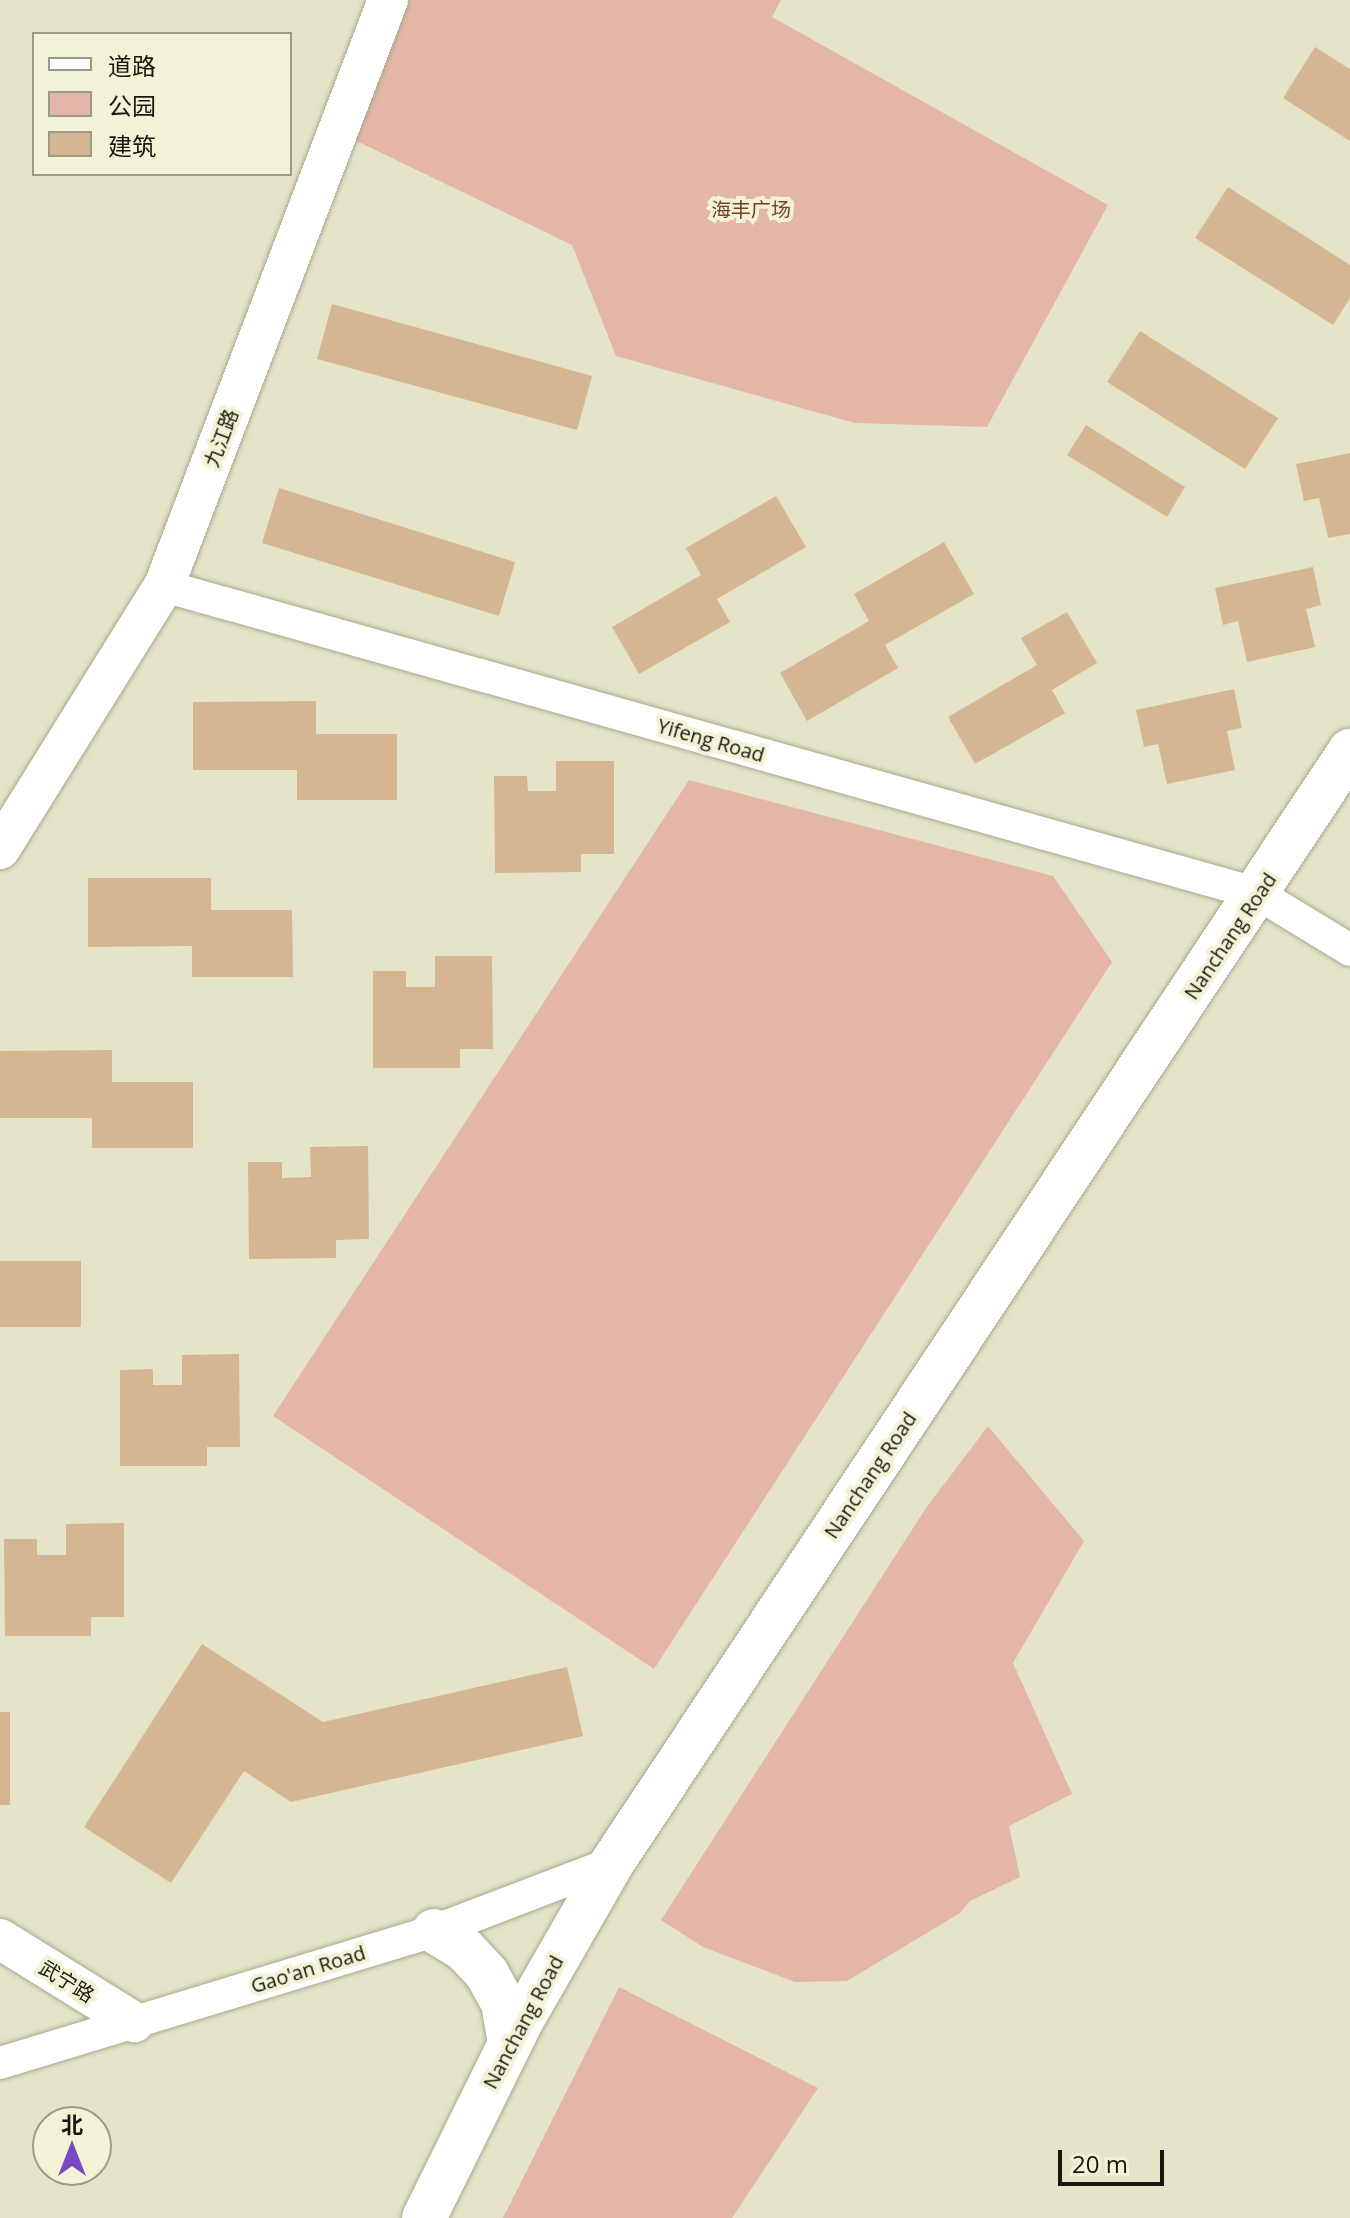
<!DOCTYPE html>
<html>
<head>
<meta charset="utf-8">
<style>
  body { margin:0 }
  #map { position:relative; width:1350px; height:2218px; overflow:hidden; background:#e5e4c9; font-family:"Open Sans","Noto Sans SC",sans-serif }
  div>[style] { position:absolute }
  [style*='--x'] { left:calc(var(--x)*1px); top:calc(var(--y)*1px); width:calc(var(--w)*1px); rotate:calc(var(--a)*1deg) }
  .green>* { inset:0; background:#e4b6a7 }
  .building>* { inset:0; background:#d4b692 }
  .roads { filter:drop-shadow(0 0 2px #a9a88d) drop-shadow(0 0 2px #a9a88d) }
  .minor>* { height:32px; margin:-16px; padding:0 16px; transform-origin:16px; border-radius:16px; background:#fff }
  .tertiary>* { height:40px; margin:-20px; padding:0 20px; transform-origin:20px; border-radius:20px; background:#fff }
  .secondary>* { height:44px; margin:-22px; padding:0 22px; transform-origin:22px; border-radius:22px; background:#fff }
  span { translate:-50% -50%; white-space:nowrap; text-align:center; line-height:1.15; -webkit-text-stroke:8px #f3f2d6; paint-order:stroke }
  .park-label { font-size:20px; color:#793d29 }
  .street-label { font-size:20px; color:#19180e }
  .legend { position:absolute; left:32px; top:32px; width:260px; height:144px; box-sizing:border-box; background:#f3f2d6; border:2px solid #9c9b86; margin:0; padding:10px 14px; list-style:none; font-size:24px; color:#19180e }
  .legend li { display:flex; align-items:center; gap:16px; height:40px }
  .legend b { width:40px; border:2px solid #9c9b86 }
  .north { position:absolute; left:32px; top:2106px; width:80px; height:80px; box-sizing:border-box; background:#f3f2d6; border:2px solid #9c9b86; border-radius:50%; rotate:0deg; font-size:22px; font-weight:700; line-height:32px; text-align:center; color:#19180e }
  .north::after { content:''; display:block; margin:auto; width:28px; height:36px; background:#7a49c1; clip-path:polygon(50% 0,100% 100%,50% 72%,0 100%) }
  .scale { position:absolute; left:1058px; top:2150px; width:106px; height:36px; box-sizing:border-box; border:4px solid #19180e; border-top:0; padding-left:10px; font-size:24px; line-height:28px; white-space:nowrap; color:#19180e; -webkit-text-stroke:6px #f3f2d6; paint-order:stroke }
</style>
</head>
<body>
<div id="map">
  <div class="green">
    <div style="clip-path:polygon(393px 0,781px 0,772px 17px,1108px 205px,987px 427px,855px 423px,616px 356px,572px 245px,342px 134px)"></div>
    <div style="clip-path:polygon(689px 780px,1053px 876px,1112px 962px,654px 1669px,273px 1416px)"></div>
    <div style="clip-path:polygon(988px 1426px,1084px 1541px,1013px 1663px,1072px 1794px,1009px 1826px,1020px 1877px,970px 1901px,960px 1913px,847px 1981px,795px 1982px,703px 1947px,661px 1920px,926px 1508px)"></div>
    <div style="clip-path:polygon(619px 1987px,818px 2088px,732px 2218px,503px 2218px)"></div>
  </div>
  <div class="building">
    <div style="clip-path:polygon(1315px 47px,1350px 69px,1350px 141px,1283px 98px)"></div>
    <div style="clip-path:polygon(1228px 187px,1350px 265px,1350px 298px,1333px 325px,1195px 238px)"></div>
    <div style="clip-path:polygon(332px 304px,592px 376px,577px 430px,317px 359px)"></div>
    <div style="clip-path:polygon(1140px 331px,1278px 418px,1245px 469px,1107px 382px)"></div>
    <div style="clip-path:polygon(1086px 425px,1185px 487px,1167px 517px,1067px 455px)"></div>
    <div style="clip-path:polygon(1350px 453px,1350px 534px,1328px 538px,1319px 498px,1304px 501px,1296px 464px)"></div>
    <div style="clip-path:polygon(279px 488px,515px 562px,499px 616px,262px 543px)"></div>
    <div style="clip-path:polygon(776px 496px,806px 547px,717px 599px,730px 622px,639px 674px,612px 627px,701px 575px,686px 548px)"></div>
    <div style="clip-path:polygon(944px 542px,974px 594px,885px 645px,898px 668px,807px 721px,780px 673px,869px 621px,854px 594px)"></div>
    <div style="clip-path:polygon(1313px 567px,1321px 605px,1306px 609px,1315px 647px,1247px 662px,1238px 621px,1223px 625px,1215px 588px)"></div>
    <div style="clip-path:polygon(1067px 612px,1097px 663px,1052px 690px,1065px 713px,975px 764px,948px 717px,1037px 665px,1021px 638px)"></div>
    <div style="clip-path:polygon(1234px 689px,1242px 728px,1227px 731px,1235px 770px,1167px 784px,1158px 744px,1144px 747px,1136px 710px)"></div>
    <div style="clip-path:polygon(316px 701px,316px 734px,397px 734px,397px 800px,297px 800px,297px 770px,193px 770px,193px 702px)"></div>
    <div style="clip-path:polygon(556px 761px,614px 761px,614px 854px,581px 854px,581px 872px,495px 873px,494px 776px,527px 776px,528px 791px,556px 791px)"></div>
    <div style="clip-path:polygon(88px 878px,211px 878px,211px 910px,292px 910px,293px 977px,192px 977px,192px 946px,88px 947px)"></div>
    <div style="clip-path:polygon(435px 956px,492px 956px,493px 1049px,460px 1049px,460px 1068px,373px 1068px,373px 971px,406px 971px,406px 987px,435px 987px)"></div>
    <div style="clip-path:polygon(112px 1050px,112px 1082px,193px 1082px,193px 1148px,92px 1148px,92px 1118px,0 1118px,0 1051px)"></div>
    <div style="clip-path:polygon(368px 1146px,369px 1239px,336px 1240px,336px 1258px,249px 1259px,248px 1162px,282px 1162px,282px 1178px,311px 1177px,310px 1147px)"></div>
    <div style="clip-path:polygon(0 1261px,81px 1261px,81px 1327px,0 1327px)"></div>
    <div style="clip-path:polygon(239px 1354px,240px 1447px,207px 1447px,207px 1466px,120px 1466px,120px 1370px,153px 1369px,153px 1385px,182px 1385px,182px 1355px)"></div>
    <div style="clip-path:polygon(124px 1523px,124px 1617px,91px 1617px,91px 1636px,5px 1636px,4px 1539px,37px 1539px,37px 1555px,66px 1555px,66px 1524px)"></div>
    <div style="clip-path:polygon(202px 1644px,323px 1722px,567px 1667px,583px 1736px,291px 1802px,244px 1771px,171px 1883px,84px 1827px)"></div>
    <div style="clip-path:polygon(0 1712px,10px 1712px,10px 1805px,0 1805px)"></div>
  </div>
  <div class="roads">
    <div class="minor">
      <div style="--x:164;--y:586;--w:1137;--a:15.72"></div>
      <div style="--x:1258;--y:894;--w:108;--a:31.3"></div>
      <div style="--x:0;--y:2063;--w:454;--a:-16.9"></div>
      <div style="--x:434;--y:1931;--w:191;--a:-20.9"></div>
    </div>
    <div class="tertiary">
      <div style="--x:0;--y:849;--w:310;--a:-58.1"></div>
      <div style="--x:164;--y:586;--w:627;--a:-69.08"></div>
      <div style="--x:0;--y:1939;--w:158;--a:31.8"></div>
    </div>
    <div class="secondary">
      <div style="--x:434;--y:1931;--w:35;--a:31"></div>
      <div style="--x:464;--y:1949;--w:34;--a:47"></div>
      <div style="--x:487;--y:1974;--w:33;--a:61"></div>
      <div style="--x:503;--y:2003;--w:39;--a:80"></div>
      <div style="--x:424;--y:2218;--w:223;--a:-63.7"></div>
      <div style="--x:523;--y:2018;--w:179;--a:-60.1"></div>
      <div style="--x:612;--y:1863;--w:1335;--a:-56.43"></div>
    </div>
  </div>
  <div class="park-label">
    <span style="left:751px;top:209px">海丰广场</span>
  </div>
  <div class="street-label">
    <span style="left:221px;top:438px;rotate:-69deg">九江路</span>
    <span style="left:711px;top:740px;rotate:16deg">Yifeng Road</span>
    <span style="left:1230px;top:936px;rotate:-56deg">Nanchang Road</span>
    <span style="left:870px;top:1475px;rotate:-56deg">Nanchang Road</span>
    <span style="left:308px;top:1969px;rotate:-17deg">Gao'an Road</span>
    <span style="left:67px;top:1981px;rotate:32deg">武宁路</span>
    <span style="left:523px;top:2022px;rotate:-62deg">Nanchang Road</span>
  </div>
  <ul class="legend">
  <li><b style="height:10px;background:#fff"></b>道路</li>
  <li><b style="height:22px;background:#e4b6a7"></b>公园</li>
  <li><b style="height:22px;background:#d4b692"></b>建筑</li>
  </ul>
  <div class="north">北</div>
  <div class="scale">20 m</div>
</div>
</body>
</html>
